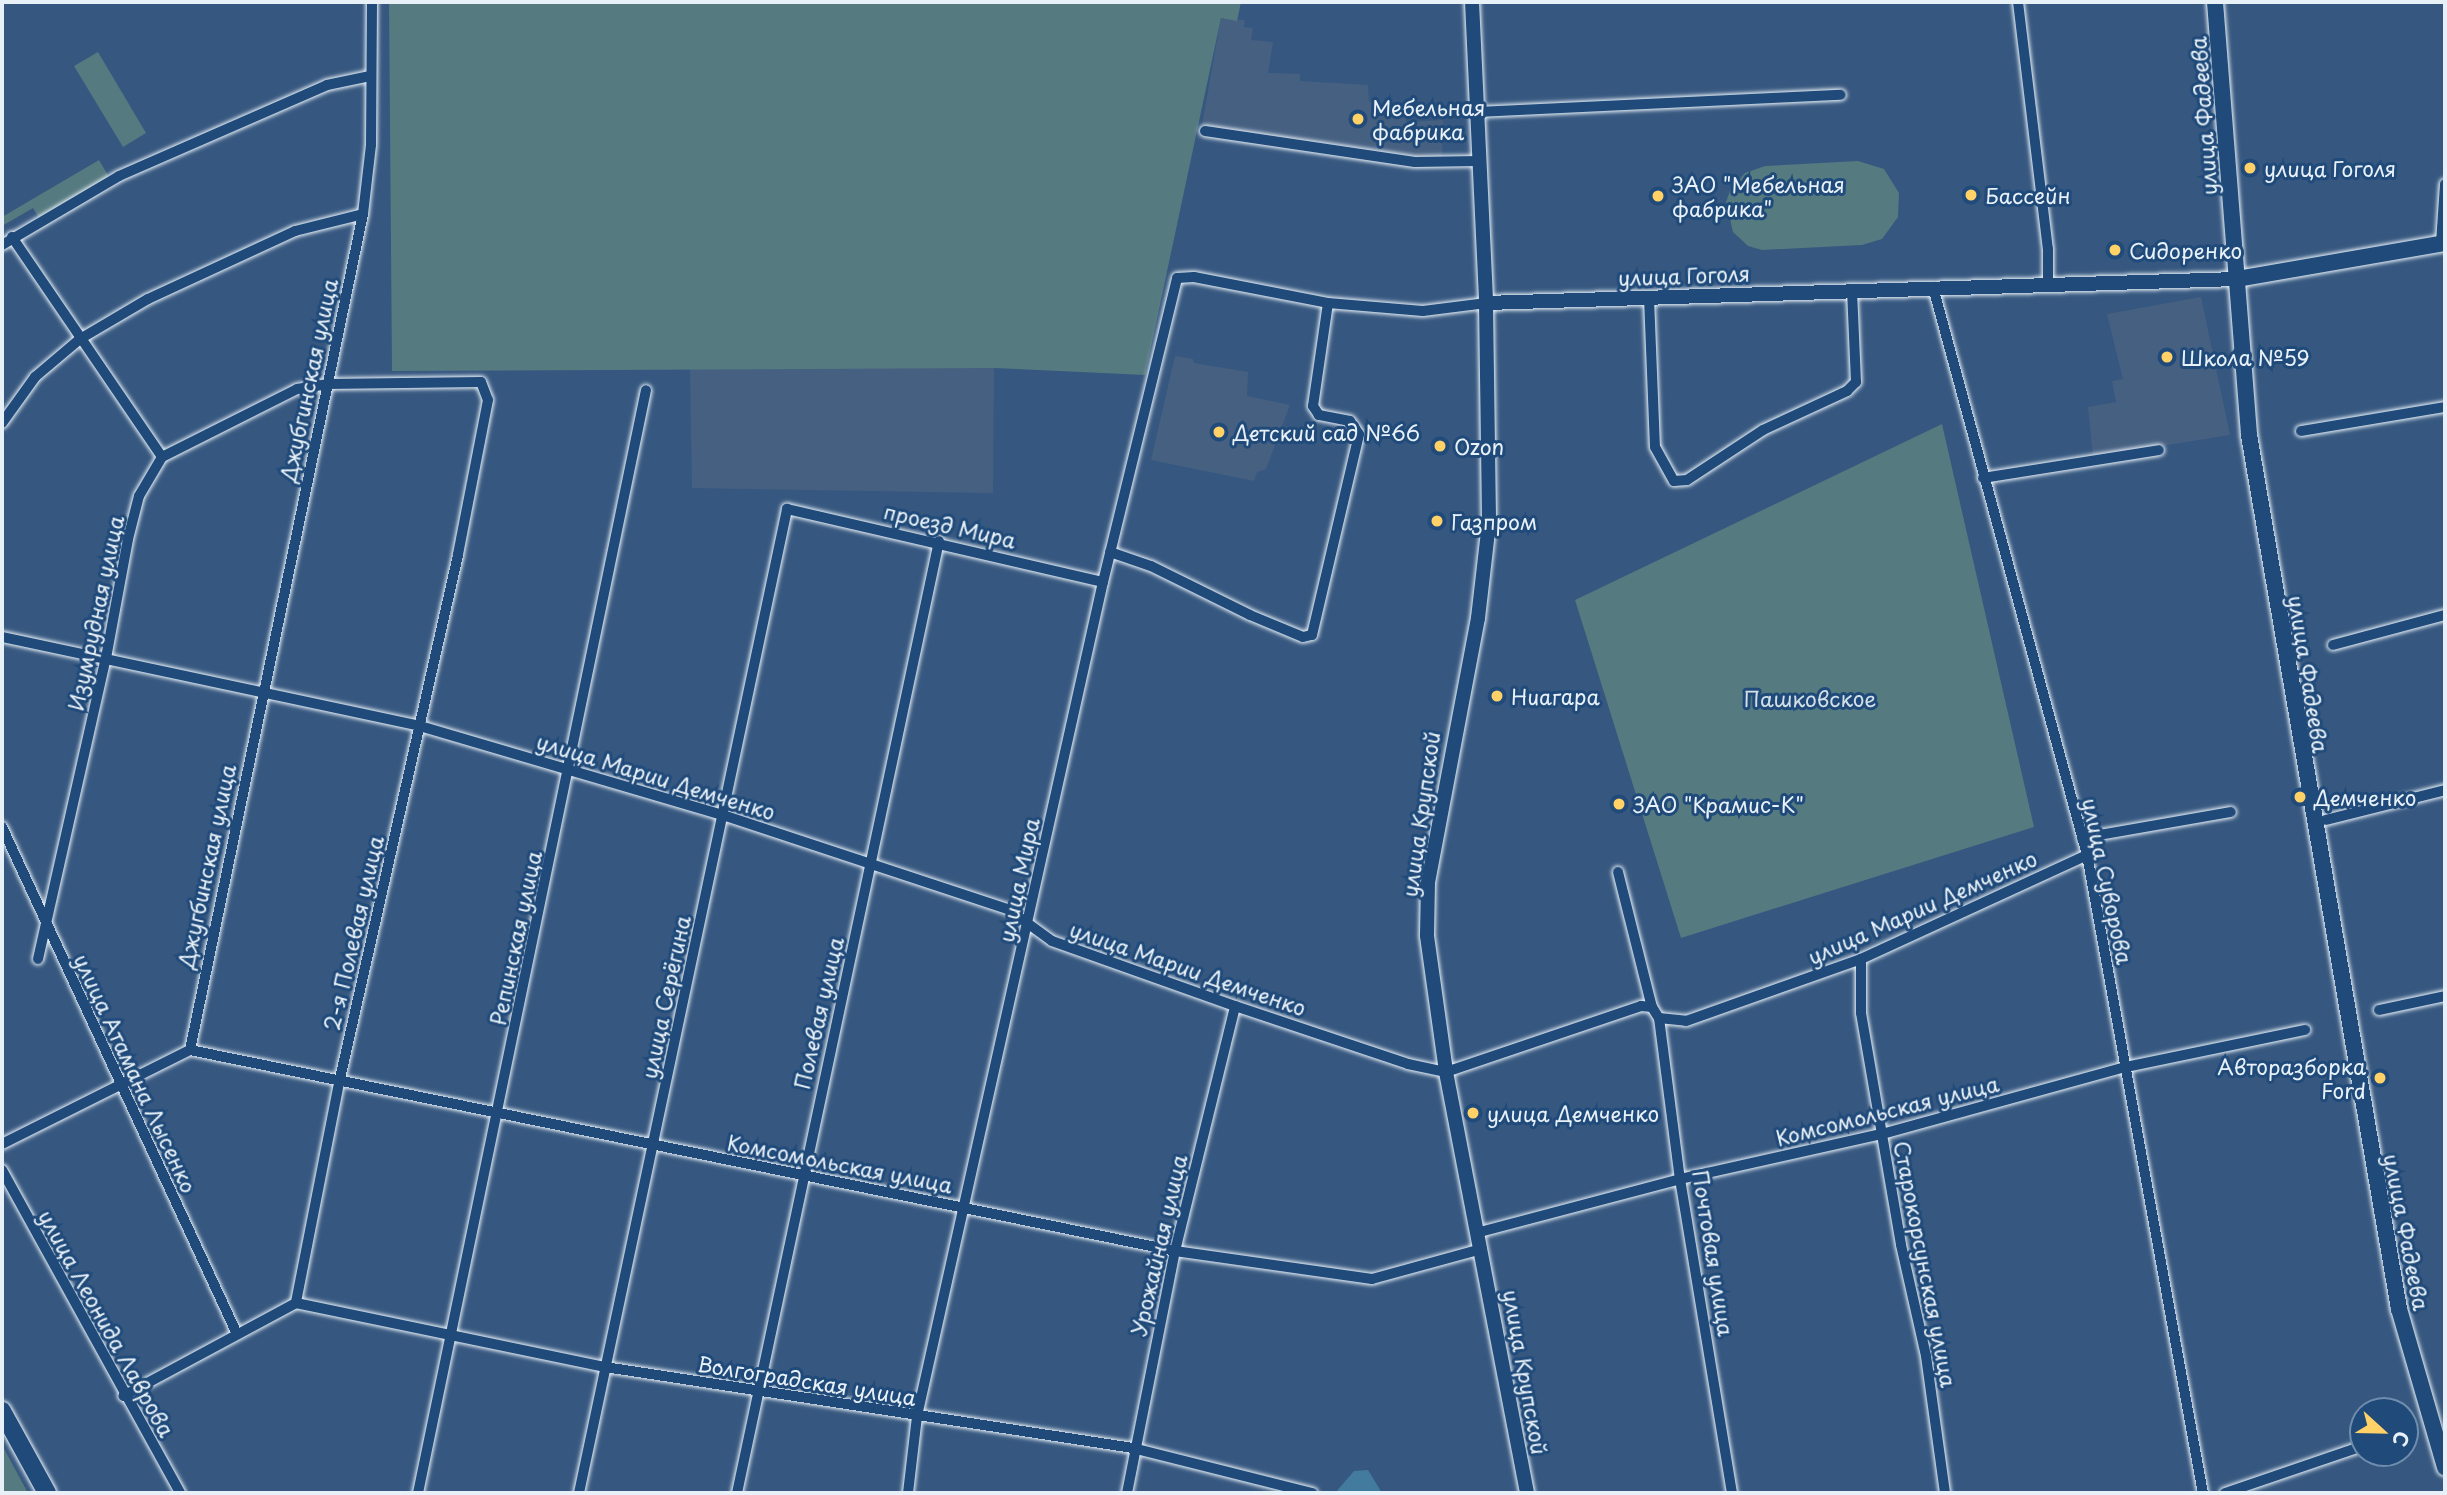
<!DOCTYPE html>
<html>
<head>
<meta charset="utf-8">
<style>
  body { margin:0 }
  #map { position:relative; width:2447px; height:1495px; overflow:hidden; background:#36577f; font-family:"Playpen Sans",sans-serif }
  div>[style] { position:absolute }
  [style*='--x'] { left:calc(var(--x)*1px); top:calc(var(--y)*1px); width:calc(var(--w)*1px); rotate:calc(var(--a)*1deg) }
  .built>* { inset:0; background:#466082 }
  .green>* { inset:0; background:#557a80 }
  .water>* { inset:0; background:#437b9e }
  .roads { filter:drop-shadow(0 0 2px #e8f1f8) drop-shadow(0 0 2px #e8f1f8) }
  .minor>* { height:10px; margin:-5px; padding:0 5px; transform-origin:5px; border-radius:5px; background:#1f4a7a }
  .tertiary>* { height:14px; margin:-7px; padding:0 7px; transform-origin:7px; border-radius:7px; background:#1f4a7a }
  .secondary>* { height:16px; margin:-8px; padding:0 8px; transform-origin:8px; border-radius:8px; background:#1f4a7a }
  .primary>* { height:18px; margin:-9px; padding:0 9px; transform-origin:9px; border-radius:9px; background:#1f4a7a }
  .dots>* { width:19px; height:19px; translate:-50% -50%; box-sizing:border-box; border:4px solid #1f4a7a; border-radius:50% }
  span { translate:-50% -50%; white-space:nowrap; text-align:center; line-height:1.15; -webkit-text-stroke:6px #1f4a7a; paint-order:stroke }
  .poi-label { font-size:21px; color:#e8f1f8 }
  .left { translate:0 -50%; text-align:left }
  .right { translate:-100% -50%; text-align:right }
  .street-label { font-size:21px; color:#e8f1f8 }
  .park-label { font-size:21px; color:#d2dfe6 }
  .frame { position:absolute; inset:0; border:4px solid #e8f1f8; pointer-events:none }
  .north { position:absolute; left:2349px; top:1397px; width:70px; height:70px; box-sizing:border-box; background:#1f4a7a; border:2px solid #6f8dac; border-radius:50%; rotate:112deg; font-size:19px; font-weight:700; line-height:28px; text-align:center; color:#e8f1f8 }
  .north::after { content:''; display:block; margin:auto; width:24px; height:32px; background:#ffd166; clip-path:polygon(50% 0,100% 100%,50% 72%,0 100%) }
</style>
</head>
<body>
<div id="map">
  <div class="built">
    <div style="clip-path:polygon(1221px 18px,1245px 20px,1244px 27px,1253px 28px,1251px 40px,1273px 42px,1268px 73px,1300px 74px,1300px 81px,1368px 85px,1369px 102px,1375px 102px,1375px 113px,1406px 111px,1406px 122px,1443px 120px,1442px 159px,1202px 125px)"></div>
    <div style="clip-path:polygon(2201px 297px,2230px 435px,2093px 457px,2088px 407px,2116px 402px,2112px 381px,2123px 379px,2107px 314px)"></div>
    <div style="clip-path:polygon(1175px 356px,1193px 359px,1194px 363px,1248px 372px,1247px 396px,1290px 405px,1266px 469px,1257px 472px,1254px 481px,1151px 460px)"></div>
    <div style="clip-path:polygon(690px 367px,994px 368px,993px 493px,692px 488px)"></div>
  </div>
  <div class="green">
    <div style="clip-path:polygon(389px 2px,1241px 2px,1237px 21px,1221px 18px,1145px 375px,994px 368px,392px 371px)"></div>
    <div style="clip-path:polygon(98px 52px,146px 133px,123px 147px,74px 66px)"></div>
    <div style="clip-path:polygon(99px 160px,109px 177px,39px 218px,33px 208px,2px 226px,2px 217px)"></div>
    <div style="clip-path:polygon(1858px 161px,1884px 169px,1899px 193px,1898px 217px,1882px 239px,1862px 245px,1762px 250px,1748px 246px,1733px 232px,1726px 202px,1731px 188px,1745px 173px,1765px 166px)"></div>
    <div style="clip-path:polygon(1942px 424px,2034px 827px,1681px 938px,1575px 600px)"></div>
    <div style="clip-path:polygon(2px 1445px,28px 1493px,2px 1493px)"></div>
  </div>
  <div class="water">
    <div style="clip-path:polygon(1368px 1470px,1382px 1493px,1335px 1493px,1354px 1471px)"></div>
  </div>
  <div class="roads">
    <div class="minor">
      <div style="--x:2018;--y:2;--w:249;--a:83.1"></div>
      <div style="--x:2048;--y:249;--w:37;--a:90"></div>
      <div style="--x:1477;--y:112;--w:364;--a:-2.7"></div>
      <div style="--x:1205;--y:131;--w:212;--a:8.4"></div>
      <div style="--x:1415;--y:162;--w:64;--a:-0.9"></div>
      <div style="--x:12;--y:237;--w:266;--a:55.7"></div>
      <div style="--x:2441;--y:243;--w:59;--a:-86.1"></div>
      <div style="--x:2;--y:245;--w:136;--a:-30.5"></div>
      <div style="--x:119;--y:176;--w:227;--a:-23.6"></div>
      <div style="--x:327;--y:85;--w:44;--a:-11.8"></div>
      <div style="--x:1933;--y:287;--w:589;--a:74.83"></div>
      <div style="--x:2087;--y:855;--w:648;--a:79.7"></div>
      <div style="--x:1649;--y:298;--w:149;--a:87.7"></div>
      <div style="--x:1655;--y:447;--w:39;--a:61"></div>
      <div style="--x:1674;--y:481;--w:13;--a:-4"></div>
      <div style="--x:1687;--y:480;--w:91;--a:-33.3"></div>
      <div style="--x:1763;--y:430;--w:93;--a:-24.9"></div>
      <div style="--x:1847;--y:391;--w:13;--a:-45"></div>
      <div style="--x:1856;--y:382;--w:93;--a:-92.5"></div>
      <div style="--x:2;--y:423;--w:57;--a:-54.3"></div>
      <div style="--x:35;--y:377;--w:59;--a:-40.2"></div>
      <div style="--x:80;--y:339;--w:79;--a:-30.5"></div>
      <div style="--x:148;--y:299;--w:162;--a:-24.8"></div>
      <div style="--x:295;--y:231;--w:70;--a:-14"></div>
      <div style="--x:2301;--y:431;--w:146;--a:-9.5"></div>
      <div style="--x:1983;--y:478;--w:178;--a:-9"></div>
      <div style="--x:1110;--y:552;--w:43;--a:18.9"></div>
      <div style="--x:1151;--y:566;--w:110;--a:26.3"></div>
      <div style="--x:1250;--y:615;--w:57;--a:22.5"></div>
      <div style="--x:1303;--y:637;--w:9;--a:-13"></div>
      <div style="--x:1312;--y:635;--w:206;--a:-76.8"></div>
      <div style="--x:1359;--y:434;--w:16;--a:-125"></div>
      <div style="--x:1350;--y:421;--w:32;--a:-169"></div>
      <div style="--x:1319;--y:415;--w:11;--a:-124"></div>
      <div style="--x:1313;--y:406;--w:104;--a:-81.7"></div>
      <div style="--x:2;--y:637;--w:427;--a:12"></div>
      <div style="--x:420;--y:726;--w:316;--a:16.4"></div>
      <div style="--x:723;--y:815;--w:300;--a:18.3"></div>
      <div style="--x:1008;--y:909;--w:54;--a:36"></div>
      <div style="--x:1052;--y:941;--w:194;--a:19.6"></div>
      <div style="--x:1235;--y:1006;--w:182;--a:18.5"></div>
      <div style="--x:1408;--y:1064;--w:39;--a:12"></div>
      <div style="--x:1446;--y:1072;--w:206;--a:-18.7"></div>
      <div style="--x:1641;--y:1006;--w:11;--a:5"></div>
      <div style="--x:1652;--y:1007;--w:13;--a:58"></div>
      <div style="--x:1659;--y:1018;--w:27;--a:6"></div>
      <div style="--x:1686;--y:1021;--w:186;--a:-19.5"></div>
      <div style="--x:1861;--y:959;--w:249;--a:-24.7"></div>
      <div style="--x:2333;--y:645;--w:116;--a:-15"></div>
      <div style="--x:2326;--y:820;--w:123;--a:-14.1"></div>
      <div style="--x:2;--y:827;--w:559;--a:65.13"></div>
      <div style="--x:2082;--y:838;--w:151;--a:-9.9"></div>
      <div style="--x:1618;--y:872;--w:139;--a:75.9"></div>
      <div style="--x:38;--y:959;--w:309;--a:-77.3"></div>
      <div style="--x:106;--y:658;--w:121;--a:-79.5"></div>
      <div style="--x:128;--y:539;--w:44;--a:-75.7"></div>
      <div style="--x:139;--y:496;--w:45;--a:-59.5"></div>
      <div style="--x:162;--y:457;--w:151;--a:-26.7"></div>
      <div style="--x:297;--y:389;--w:30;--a:-9"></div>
      <div style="--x:327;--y:384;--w:154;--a:-0.7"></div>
      <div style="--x:481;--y:382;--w:19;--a:69"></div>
      <div style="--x:488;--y:400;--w:158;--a:101"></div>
      <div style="--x:458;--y:555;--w:541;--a:102.7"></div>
      <div style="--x:339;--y:1083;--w:224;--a:101.1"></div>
      <div style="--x:296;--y:1303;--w:196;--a:151.7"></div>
      <div style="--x:1861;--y:959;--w:54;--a:90"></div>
      <div style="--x:1861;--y:1013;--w:235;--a:80.2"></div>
      <div style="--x:1901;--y:1245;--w:114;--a:77.3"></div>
      <div style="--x:1926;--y:1356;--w:138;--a:82.1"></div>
      <div style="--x:2379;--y:1010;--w:67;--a:-12"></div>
      <div style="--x:1659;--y:1018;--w:162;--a:82.6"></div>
      <div style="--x:1680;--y:1179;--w:318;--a:80.6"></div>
      <div style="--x:190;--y:1050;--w:1005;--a:11.53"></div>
      <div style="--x:1175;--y:1251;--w:199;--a:8.1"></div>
      <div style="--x:1372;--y:1279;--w:114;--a:-15.3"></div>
      <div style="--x:190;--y:1050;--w:854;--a:-78.31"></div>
      <div style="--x:363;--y:214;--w:69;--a:-83.4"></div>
      <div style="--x:371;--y:145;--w:143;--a:-89.6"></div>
      <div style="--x:2;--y:1144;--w:210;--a:-26.6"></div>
      <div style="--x:2;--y:1170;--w:369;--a:61.1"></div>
      <div style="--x:1480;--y:1232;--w:207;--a:-14.8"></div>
      <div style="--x:1680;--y:1179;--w:207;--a:-12.6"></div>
      <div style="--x:1882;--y:1134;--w:253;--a:-15.4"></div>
      <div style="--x:2126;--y:1067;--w:183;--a:-11.7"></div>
      <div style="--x:296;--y:1303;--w:316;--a:11.7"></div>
      <div style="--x:605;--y:1367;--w:534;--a:8.72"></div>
      <div style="--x:1133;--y:1448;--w:185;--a:14.1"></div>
      <div style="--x:418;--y:1493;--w:1126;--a:-78.32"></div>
      <div style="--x:579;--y:1493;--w:1006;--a:-78.06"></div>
      <div style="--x:787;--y:509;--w:324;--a:13"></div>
      <div style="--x:737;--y:1493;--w:973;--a:-78.02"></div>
      <div style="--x:908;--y:1493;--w:78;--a:-83.3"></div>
      <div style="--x:917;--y:1416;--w:854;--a:-77.43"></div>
      <div style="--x:1103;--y:582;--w:313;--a:-76.3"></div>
      <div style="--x:1177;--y:278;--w:17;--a:-3"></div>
      <div style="--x:1194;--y:277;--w:136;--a:11"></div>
      <div style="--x:1328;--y:303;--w:95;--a:4.8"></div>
      <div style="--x:1423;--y:311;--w:64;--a:-7.2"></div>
      <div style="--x:1127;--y:1493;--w:247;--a:-78.8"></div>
      <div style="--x:1175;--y:1251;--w:252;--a:-76.2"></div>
      <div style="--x:2225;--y:1493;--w:146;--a:-18.8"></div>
    </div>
    <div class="tertiary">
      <div style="--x:1472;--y:2;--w:301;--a:87.3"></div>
      <div style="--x:1486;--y:303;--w:220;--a:89.2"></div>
      <div style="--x:1489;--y:523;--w:96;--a:96.6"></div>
      <div style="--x:1478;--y:618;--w:270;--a:100.7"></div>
      <div style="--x:1428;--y:883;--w:53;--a:91.1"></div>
      <div style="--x:1427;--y:936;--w:137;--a:82"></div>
      <div style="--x:1446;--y:1072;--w:429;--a:79.1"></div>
      <div style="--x:1486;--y:303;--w:751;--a:-1.83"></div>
    </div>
    <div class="secondary">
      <div style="--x:2215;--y:2;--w:434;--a:85.5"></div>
      <div style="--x:2249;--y:435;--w:887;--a:80.26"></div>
      <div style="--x:2399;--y:1309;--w:165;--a:73.8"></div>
      <div style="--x:2237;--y:279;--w:211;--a:-9.8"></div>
    </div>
    <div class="primary">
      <div style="--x:2;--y:1411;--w:94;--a:61.2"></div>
    </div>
  </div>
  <div class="dots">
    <div style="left:1358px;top:119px;background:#ffd166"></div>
    <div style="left:2250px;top:168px;background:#ffd166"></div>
    <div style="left:1971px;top:195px;background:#ffd166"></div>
    <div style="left:1658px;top:196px;background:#ffd166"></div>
    <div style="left:2115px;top:250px;background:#ffd166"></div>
    <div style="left:2167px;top:357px;background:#ffd166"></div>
    <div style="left:1219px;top:432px;background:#ffd166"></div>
    <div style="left:1440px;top:446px;background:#ffd166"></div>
    <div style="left:1437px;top:521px;background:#ffd166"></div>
    <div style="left:1497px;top:696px;background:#ffd166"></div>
    <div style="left:2300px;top:797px;background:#ffd166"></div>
    <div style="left:1619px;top:804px;background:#ffd166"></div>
    <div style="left:2380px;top:1078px;background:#ffd166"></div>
    <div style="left:1473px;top:1113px;background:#ffd166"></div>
  </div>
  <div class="poi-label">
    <span class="left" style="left:1372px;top:119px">Мебельная<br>фабрика</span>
    <span class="left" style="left:2264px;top:168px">улица Гоголя</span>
    <span class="left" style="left:1672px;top:196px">ЗАО "Мебельная<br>фабрика"</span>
    <span class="left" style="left:1985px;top:195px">Бассейн</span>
    <span class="left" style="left:2129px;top:250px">Сидоренко</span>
    <span class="left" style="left:2181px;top:357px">Школа №59</span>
    <span class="left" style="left:1233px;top:432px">Детский сад №66</span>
    <span class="left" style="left:1454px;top:446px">Ozon</span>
    <span class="left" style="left:1451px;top:521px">Газпром</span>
    <span class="left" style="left:1511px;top:696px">Ниагара</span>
    <span class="left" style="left:2314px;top:797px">Демченко</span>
    <span class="left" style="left:1633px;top:804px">ЗАО "Крамис-К"</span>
    <span class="right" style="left:2366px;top:1078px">Авторазборка<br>Ford</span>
    <span class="left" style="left:1487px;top:1113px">улица Демченко</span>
  </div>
  <div class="street-label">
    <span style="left:2203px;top:116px;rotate:-94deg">улица Фадеева</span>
    <span style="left:1684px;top:275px;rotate:-2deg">улица Гоголя</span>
    <span style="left:308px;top:380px;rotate:-78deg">Джубгинская улица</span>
    <span style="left:950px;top:525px;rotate:13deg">проезд Мира</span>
    <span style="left:95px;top:613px;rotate:-78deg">Изумрудная улица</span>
    <span style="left:2309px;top:674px;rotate:81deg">улица Фадеева</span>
    <span style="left:656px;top:776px;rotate:17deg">улица Марии Демченко</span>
    <span style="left:1420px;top:814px;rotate:-82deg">улица Крупской</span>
    <span style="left:206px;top:866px;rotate:-78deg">Джугбинская улица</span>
    <span style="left:1018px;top:880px;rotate:-78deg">улица Мира</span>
    <span style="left:2108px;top:881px;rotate:78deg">улица Суворова</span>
    <span style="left:1922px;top:907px;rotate:-24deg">улица Марии Демченко</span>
    <span style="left:353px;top:933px;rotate:-77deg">2-я Полевая улица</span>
    <span style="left:515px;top:938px;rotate:-78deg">Репинская улица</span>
    <span style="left:1188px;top:968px;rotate:19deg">улица Марии Демченко</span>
    <span style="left:665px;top:997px;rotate:-78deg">улица Серёгина</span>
    <span style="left:818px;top:1013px;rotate:-77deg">Полевая улица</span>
    <span style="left:136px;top:1073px;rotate:65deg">улица Атамана Лысенко</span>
    <span style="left:1887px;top:1110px;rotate:-14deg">Комсомольская улица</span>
    <span style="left:840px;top:1163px;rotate:11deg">Комсомольская улица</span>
    <span style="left:2407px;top:1232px;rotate:79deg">улица Фадеева</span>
    <span style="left:1158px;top:1245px;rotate:-77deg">Урожайная улица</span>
    <span style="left:1714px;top:1253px;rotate:81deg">Почтовая улица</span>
    <span style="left:1926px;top:1264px;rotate:79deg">Старокорсунская улица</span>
    <span style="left:107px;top:1323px;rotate:61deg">улица Леонида Лаврова</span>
    <span style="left:1526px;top:1372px;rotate:80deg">улица Крупской</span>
    <span style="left:807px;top:1380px;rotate:9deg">Волгоградская улица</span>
  </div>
  <div class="park-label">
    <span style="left:1810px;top:698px">Пашковское</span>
  </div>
  <div class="frame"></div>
  <div class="north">С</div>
</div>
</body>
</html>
